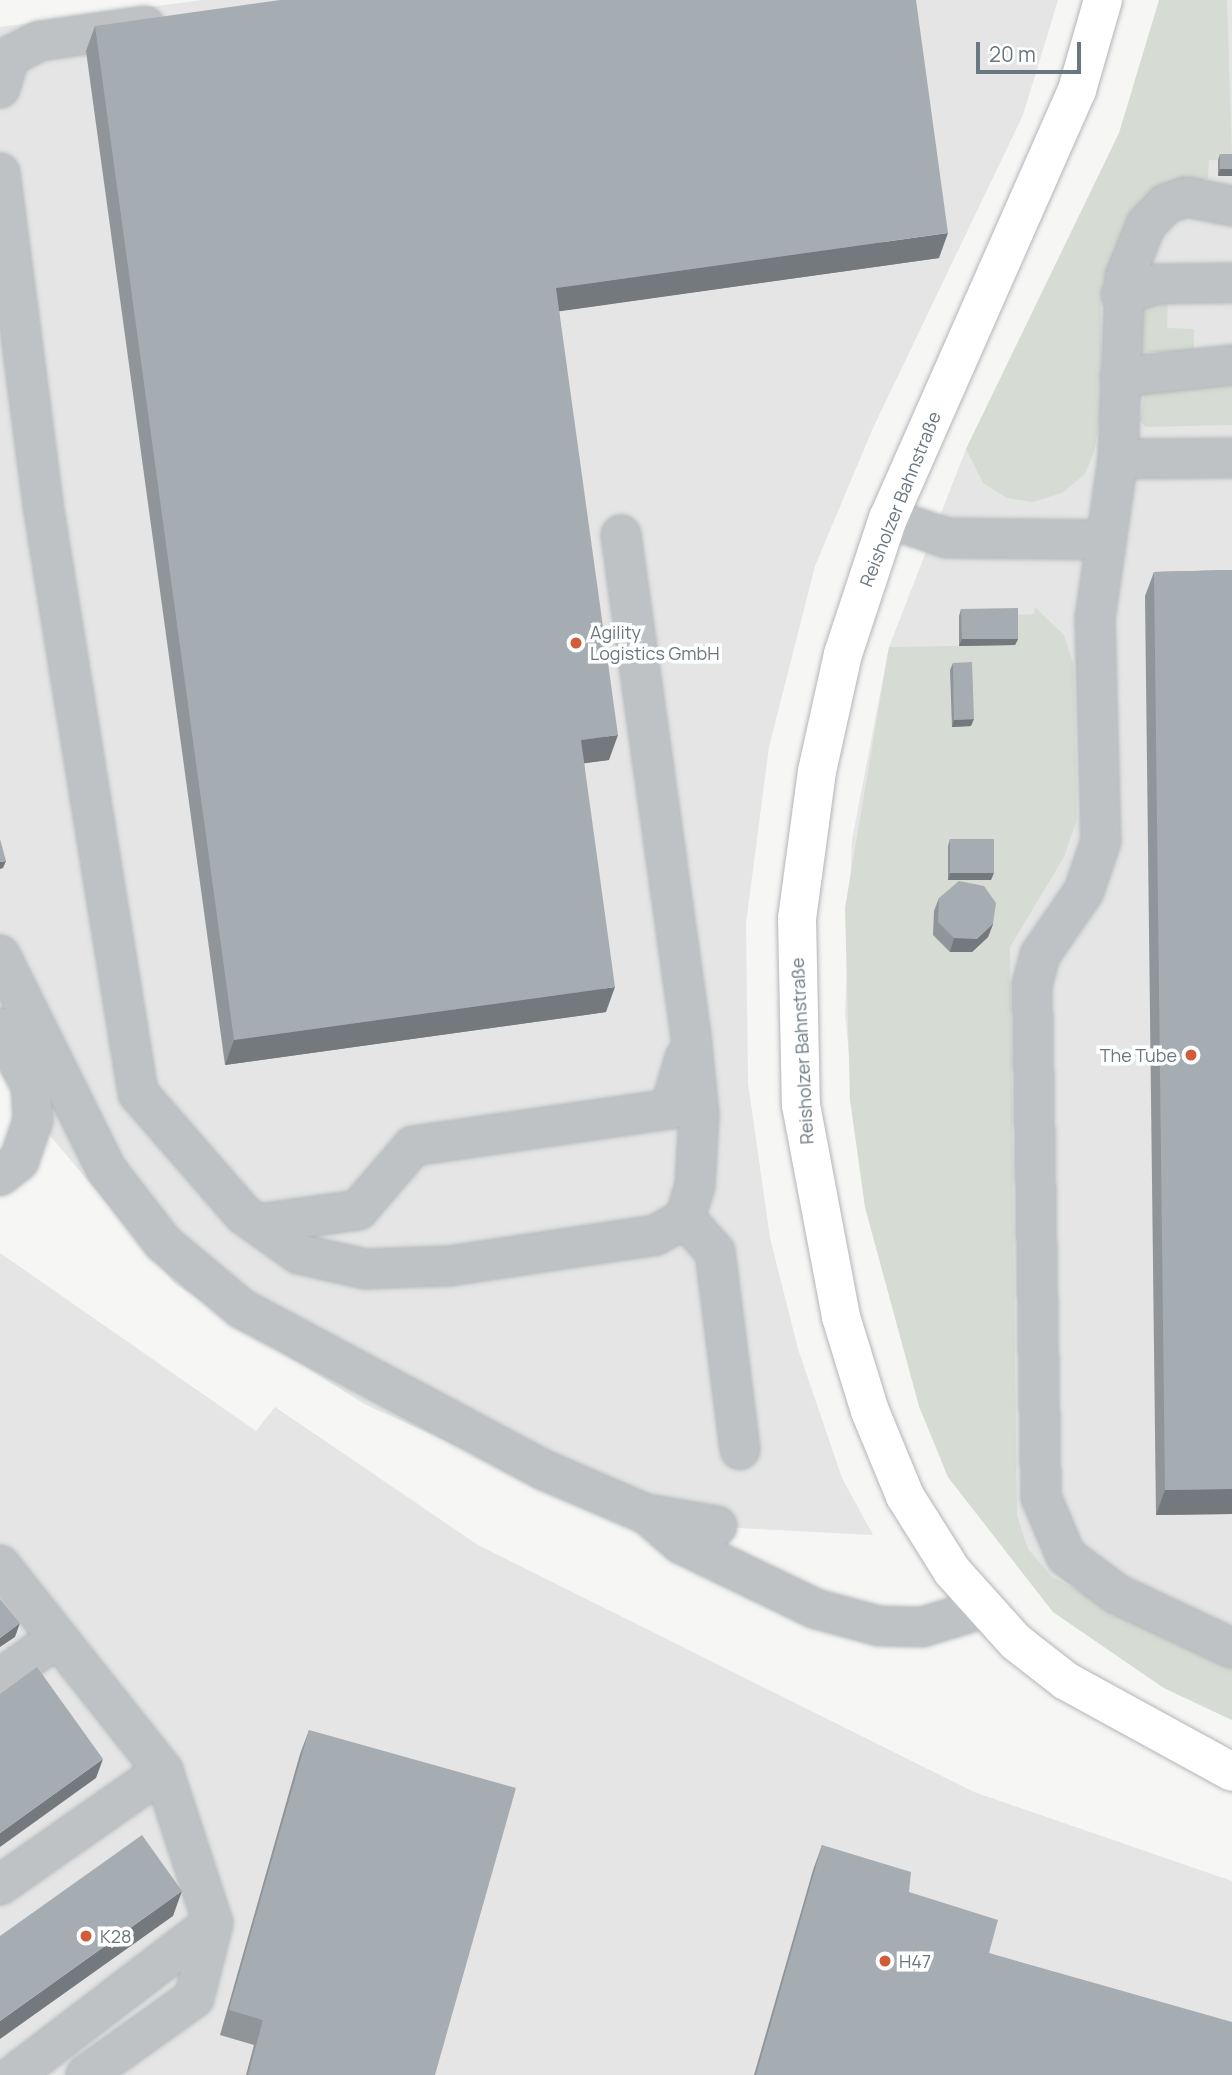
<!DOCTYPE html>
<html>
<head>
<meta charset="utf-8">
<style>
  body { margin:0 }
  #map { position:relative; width:1232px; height:2075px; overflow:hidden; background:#f6f6f4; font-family:Manrope,sans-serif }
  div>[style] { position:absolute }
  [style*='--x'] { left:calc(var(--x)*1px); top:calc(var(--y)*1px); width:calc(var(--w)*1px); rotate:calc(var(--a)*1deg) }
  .built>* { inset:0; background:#e4e5e4 }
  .green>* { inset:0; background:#d6dbd3 }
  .roads { filter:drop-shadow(0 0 2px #b2b6b9) drop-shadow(0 0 2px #b2b6b9) }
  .minor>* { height:38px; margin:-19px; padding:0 19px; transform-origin:19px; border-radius:19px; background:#bec2c5 }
  .major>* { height:38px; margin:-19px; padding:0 19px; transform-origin:19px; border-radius:19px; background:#fff }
  .wall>* { inset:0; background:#8f9599 }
  .shaded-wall>* { inset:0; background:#74797d }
  .building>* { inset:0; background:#a6adb2 }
  .dots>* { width:19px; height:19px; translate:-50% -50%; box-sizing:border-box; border:4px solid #fff; border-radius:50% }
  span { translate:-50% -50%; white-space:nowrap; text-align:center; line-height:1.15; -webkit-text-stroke:7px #fff; paint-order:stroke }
  .street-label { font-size:18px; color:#697781 }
  .poi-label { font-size:18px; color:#697781 }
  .left { translate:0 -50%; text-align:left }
  .right { translate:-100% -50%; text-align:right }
  .scale { position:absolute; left:976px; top:42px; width:105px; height:32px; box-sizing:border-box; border:4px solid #697781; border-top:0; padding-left:9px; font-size:21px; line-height:24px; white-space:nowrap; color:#697781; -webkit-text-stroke:5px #fff; paint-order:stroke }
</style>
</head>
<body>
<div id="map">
  <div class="built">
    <div style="clip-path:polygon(202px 0,1058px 0,1023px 115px,873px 428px,815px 566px,769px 747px,746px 923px,748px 1083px,770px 1238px,798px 1349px,842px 1478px,873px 1535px,625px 1522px,364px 1404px,175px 1284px,52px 1138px,0 1057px,0 27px)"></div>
    <div style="clip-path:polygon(1161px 0,1232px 0,1232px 1720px,1164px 1688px,1053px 1612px,948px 1477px,919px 1406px,865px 1207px,845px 1015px,852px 840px,889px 647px,966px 449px,1119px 139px)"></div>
    <div style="clip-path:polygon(0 1253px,256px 1431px,275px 1407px,478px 1545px,974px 1792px,1232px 1881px,1232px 2075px,0 2075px)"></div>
  </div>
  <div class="green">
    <div style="clip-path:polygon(1159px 0,1227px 0,1232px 161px,1209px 160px,1208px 179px,1160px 187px,1128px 218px,1101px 295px,1101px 411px,1094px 452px,1085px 474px,1062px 493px,1033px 502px,1007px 498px,983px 483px,966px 449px,1119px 133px)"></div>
    <div style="clip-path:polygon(1168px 297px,1167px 328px,1194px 329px,1194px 355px,1141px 351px,1142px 301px)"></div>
    <div style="clip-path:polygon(1232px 383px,1232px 425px,1146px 427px,1140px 421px,1145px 388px)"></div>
    <div style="clip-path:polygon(1035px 607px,1064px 635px,1074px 666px,1077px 819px,1064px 857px,1010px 947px,1017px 1516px,1028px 1549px,1052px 1577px,1232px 1668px,1232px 1720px,1164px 1688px,1053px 1612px,948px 1477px,919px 1406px,865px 1207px,850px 1100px,845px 908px,889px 647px,1015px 645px,1015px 615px,1034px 614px)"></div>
  </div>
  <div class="roads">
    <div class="minor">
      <div style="--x:0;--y:88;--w:34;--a:-73"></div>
      <div style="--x:10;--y:56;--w:33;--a:-27"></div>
      <div style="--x:39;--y:41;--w:107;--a:-8.1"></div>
      <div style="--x:0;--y:173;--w:335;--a:82.6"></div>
      <div style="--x:43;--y:505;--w:596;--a:80.82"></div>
      <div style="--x:138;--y:1093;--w:160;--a:49"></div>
      <div style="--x:243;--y:1214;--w:69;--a:35.5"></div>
      <div style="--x:299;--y:1254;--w:68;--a:12.8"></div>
      <div style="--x:365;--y:1269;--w:84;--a:-2"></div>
      <div style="--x:449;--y:1266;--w:209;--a:-8.5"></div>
      <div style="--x:656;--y:1235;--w:34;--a:-30"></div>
      <div style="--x:685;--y:1218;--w:34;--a:-73"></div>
      <div style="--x:695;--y:1186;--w:72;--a:-86.8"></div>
      <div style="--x:699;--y:1114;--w:78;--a:-95.9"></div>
      <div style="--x:691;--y:1036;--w:506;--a:-97.95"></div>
      <div style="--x:1232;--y:206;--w:47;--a:-168.9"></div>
      <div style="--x:1186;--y:197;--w:21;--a:161"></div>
      <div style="--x:1166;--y:204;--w:29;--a:134"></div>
      <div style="--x:1146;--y:225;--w:56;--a:112"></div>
      <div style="--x:1125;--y:277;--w:182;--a:92.2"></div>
      <div style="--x:1118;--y:459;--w:161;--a:98.2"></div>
      <div style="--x:1095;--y:618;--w:223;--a:88.5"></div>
      <div style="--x:1101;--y:841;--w:53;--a:108.8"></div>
      <div style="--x:1084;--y:891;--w:78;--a:124.5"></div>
      <div style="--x:1040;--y:955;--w:30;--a:105"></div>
      <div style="--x:1032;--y:984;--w:513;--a:88.99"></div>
      <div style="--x:1041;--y:1497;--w:64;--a:67"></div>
      <div style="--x:1066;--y:1556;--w:64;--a:36.7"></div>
      <div style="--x:1117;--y:1594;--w:127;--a:25.2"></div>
      <div style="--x:1121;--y:295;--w:37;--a:-17"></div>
      <div style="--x:1156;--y:284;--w:76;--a:-0.8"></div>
      <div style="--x:1120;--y:377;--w:113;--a:-6.1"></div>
      <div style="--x:1118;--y:459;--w:114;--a:-0.5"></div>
      <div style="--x:888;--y:518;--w:62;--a:18.7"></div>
      <div style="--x:947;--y:538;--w:157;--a:0.7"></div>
      <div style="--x:0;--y:955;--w:239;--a:63.6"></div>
      <div style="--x:106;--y:1169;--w:93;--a:52.4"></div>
      <div style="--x:163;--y:1243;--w:103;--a:39.9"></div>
      <div style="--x:242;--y:1309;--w:344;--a:28.1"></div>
      <div style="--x:546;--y:1471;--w:109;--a:23.3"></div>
      <div style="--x:646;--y:1514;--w:72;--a:9.6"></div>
      <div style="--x:0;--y:1028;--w:66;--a:61.9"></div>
      <div style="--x:31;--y:1086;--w:34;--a:87"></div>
      <div style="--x:33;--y:1120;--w:43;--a:108.9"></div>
      <div style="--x:19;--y:1161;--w:24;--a:142"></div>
      <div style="--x:685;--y:1218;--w:45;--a:48.6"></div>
      <div style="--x:715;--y:1252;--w:199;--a:82.8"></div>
      <div style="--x:258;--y:1224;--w:101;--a:-8"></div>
      <div style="--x:358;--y:1210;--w:84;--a:-49.3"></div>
      <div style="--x:413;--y:1146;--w:260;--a:-8.2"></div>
      <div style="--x:670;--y:1109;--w:53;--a:-73.6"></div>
      <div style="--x:650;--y:1517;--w:41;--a:41.1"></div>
      <div style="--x:681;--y:1544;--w:150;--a:25.7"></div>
      <div style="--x:816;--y:1609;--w:65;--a:15.1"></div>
      <div style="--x:879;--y:1626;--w:43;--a:1.3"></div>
      <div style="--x:922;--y:1627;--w:66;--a:-16.8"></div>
      <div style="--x:0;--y:1565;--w:263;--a:51.6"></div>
      <div style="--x:0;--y:1679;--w:70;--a:-35.7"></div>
      <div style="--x:0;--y:1885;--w:199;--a:-35"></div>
      <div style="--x:163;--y:1771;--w:160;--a:71.8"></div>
      <div style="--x:213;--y:1923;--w:77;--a:104.2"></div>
      <div style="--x:194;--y:1998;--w:133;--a:144.5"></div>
      <div style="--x:14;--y:2075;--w:250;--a:-37.4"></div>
    </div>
    <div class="major">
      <div style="--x:1103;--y:0;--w:94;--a:106.1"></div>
      <div style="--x:1077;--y:90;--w:468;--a:113.8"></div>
      <div style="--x:888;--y:518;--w:143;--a:108.3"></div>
      <div style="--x:843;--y:654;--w:120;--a:102.5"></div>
      <div style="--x:817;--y:771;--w:148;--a:97.7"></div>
      <div style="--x:797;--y:918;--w:187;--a:88.8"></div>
      <div style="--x:801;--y:1105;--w:216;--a:79.3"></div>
      <div style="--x:841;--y:1317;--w:98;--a:72.9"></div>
      <div style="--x:870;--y:1411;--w:92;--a:67.6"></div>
      <div style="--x:905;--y:1496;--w:89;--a:57.9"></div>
      <div style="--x:952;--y:1571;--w:96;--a:48"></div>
      <div style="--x:1016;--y:1642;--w:63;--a:38"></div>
      <div style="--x:1066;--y:1681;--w:189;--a:28.7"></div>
    </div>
  </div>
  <div class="wall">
    <div style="clip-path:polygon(95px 26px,939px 258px,559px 311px,609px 760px,584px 763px,606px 1012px,225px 1065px,86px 51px)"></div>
    <div style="clip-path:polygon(1220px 154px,1232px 154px,1218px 176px,1218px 160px)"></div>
    <div style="clip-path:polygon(1232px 570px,1232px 1514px,1156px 1515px,1145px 596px,1154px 572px)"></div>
    <div style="clip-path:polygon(961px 609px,1018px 639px,1015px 645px,959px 646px,959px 616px)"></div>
    <div style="clip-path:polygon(953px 663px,971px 726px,952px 727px,950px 670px)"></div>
    <div style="clip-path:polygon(950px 839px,991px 880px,948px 880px,948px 846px)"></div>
    <div style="clip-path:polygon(939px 898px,993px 924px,988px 937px,972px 952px,950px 952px,933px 935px,934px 911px)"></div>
    <div style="clip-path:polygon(309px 1730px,435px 2075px,246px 2075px,254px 2045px,220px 2035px,300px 1754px)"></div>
    <div style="clip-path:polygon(822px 1845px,909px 1892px,989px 1953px,1232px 2075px,754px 2075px,813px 1870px)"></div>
  </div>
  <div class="shaded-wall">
    <div style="clip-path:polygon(1220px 169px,1232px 169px,1232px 176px,1218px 176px)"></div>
    <div style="clip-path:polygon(948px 233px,939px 258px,547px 313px,556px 288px)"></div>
    <div style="clip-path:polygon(962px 639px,1018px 639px,1015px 645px,959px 646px)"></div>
    <div style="clip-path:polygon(974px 719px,971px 726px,952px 727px,954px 720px)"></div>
    <div style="clip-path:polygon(618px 735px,609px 760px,572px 765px,581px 740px)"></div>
    <div style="clip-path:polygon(6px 861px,3px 868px,0 869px,0 862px)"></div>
    <div style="clip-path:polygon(950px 873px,994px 873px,991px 880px,948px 880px)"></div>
    <div style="clip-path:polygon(993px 924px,988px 937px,972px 952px,950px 952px,954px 938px)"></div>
    <div style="clip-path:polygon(615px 987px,606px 1012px,225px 1065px,234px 1040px)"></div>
    <div style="clip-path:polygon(1232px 1489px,1232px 1514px,1156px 1515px,1165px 1490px)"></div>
    <div style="clip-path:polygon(20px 1623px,15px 1637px,0 1647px,0 1638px)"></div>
    <div style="clip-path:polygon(103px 1759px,96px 1778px,0 1847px,0 1833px)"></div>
    <div style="clip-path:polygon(182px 1891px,173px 1916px,0 2039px,0 2021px)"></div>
  </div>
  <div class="building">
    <div style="clip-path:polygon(280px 0,916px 0,948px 233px,556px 288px,618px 735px,581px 740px,615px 987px,234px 1040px,95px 26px)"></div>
    <div style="clip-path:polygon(1220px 154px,1232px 154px,1232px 169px,1220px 169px)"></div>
    <div style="clip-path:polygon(1232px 570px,1232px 1489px,1165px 1490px,1154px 572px)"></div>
    <div style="clip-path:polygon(1018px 608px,1018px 639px,962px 639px,961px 609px)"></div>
    <div style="clip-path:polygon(972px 662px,974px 719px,954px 720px,953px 663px)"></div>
    <div style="clip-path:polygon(0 839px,6px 861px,0 862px)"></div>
    <div style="clip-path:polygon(950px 839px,994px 839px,994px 873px,950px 873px)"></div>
    <div style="clip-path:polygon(959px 881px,984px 886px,996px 903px,993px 924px,977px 939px,954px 938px,938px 922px,939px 898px)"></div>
    <div style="clip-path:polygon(0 1599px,20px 1623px,0 1638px)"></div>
    <div style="clip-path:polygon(37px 1667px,103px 1759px,0 1833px,0 1694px)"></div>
    <div style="clip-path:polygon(309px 1730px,516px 1788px,435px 2075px,248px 2075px,263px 2020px,229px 2010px)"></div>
    <div style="clip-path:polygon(142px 1835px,182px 1891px,0 2021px,0 1936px)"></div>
    <div style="clip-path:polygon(822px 1845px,911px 1872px,909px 1892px,998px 1920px,989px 1953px,1232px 2022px,1232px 2075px,756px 2075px)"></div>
  </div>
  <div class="dots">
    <div style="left:576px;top:643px;background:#d05c3a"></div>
    <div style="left:1191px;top:1055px;background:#d05c3a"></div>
    <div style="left:86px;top:1936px;background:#d05c3a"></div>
    <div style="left:885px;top:1961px;background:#d05c3a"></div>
  </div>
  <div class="street-label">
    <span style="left:900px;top:499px;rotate:-68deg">Reisholzer Bahnstraße</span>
    <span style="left:802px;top:1051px;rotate:-93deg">Reisholzer Bahnstraße</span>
  </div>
  <div class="poi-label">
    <span class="left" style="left:590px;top:643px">Agility<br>Logistics GmbH</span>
    <span class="right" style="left:1177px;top:1055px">The Tube</span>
    <span class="left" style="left:100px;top:1936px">K28</span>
    <span class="left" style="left:899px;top:1961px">H47</span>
  </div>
  <div class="scale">20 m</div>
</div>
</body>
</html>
